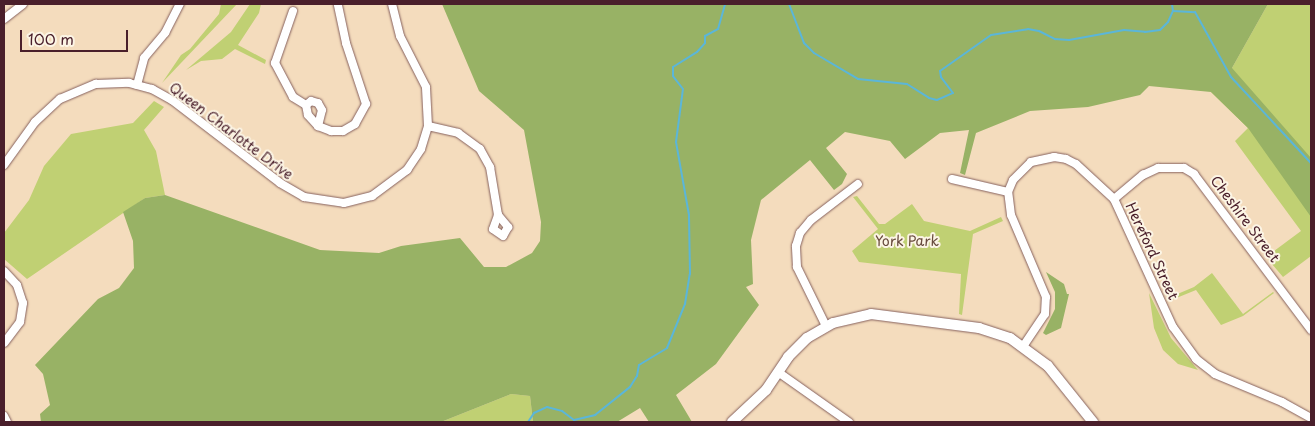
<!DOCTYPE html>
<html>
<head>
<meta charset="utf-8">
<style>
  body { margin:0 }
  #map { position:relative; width:1315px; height:426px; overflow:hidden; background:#f4dcbd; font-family:"Playpen Sans",sans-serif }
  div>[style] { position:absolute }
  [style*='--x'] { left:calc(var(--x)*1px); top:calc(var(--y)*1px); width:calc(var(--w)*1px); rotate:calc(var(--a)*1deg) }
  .green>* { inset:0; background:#c0d073 }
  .forest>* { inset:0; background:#98b265 }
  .stream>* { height:2px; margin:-1px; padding:0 1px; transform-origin:1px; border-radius:1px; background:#5bb6d9 }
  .roads { filter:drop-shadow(0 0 1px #86615e) drop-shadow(0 0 1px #86615e) }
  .minor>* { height:8px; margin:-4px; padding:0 4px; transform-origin:4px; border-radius:4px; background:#fff }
  .major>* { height:10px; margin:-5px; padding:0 5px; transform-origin:5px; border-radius:5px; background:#fff }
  span { translate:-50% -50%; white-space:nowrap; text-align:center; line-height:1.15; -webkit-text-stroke:4px #fcf5e5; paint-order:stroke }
  .street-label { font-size:14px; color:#4a1f2b }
  .park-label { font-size:14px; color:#684b3d }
  .frame { position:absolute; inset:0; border:5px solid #4a1f2b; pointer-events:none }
  .scale { position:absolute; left:20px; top:30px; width:108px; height:22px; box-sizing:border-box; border:2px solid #4a1f2b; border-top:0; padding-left:6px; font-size:15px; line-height:18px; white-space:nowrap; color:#4a1f2b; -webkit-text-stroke:4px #fcf5e5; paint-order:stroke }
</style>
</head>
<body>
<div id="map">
  <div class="green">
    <div style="clip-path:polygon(221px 4px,237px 4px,162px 83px,181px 55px,190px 49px,219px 14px)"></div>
    <div style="clip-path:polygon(250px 4px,261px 4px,259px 13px,238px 45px,266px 60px,265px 64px,235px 49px,222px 59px,201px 61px,186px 70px,231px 32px)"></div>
    <div style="clip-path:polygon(1268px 4px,1311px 4px,1311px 256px,1283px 277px,1266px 257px,1301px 231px,1235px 141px,1248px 128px,1211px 92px,1232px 68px)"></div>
    <div style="clip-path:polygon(154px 101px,164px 107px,144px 130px,156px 151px,165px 195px,145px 198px,27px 279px,4px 259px,4px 233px,29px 200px,44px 166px,71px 134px,133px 123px)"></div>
    <div style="clip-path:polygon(857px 196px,879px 224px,885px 224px,912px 204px,924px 221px,970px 231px,1001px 217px,1003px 221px,973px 234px,962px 315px,959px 314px,961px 274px,859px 262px,852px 251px,878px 229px,853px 197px)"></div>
    <div style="clip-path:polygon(1212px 273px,1243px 314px,1273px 292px,1274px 293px,1243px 316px,1221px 325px,1196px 290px,1169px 301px,1168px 298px,1194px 287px)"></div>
    <div style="clip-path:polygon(1149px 293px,1171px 338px,1198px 370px,1178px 364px,1163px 350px,1154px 328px)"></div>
    <div style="clip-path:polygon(511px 394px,530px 396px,533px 422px,441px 422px)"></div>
  </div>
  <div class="forest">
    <div style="clip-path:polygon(442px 4px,1268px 4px,1232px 68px,1311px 158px,1311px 217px,1248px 128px,1211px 92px,1149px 86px,1140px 95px,1088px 107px,1030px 111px,976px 133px,965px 175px,960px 173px,969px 130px,940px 133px,905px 159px,890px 141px,845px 132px,826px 148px,847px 174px,842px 184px,834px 190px,810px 160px,761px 200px,751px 240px,753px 284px,746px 287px,759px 305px,716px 364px,676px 395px,692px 422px,649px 422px,640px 408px,617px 422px,533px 422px,530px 396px,511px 394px,441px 422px,41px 422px,40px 414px,50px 405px,43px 374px,35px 365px,98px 299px,119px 288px,134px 268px,133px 241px,123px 212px,145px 198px,165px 195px,320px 250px,379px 253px,401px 246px,460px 238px,484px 267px,506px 267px,532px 253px,540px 241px,541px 222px,524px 130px,479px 91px)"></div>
    <div style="clip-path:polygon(1046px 272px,1064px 284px,1067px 294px,1069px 294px,1061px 328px,1046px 335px,1043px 333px,1055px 309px,1055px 292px)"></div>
  </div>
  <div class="stream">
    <div style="--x:789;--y:4;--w:42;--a:69"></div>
    <div style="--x:804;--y:43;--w:14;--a:45"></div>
    <div style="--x:814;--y:53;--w:51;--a:30.6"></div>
    <div style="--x:858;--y:79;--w:49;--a:5.8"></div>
    <div style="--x:907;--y:84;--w:26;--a:32"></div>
    <div style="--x:929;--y:98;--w:8;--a:14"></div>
    <div style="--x:937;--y:100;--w:17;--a:-24"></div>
    <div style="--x:953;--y:93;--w:20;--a:-127"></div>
    <div style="--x:941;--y:77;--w:6;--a:-99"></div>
    <div style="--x:940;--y:71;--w:62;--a:-35.2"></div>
    <div style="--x:991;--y:35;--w:37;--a:-9"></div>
    <div style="--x:1028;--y:29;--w:11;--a:10"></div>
    <div style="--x:1039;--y:31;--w:18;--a:27"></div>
    <div style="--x:1055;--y:39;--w:14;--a:4"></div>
    <div style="--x:1069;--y:40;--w:56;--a:-10.3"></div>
    <div style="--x:1124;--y:30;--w:21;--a:5"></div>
    <div style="--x:1145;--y:32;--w:15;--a:-8"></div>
    <div style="--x:1160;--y:30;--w:11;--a:-45"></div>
    <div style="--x:1168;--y:22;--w:12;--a:-66"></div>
    <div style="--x:1173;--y:11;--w:7;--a:-98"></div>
    <div style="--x:1173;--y:11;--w:22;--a:3"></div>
    <div style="--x:1195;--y:12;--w:74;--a:61"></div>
    <div style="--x:1231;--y:77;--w:117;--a:47.1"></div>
    <div style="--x:528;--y:422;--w:11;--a:-56"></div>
    <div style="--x:534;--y:413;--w:14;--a:-25"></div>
    <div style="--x:547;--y:407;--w:16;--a:15"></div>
    <div style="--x:562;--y:411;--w:15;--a:37"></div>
    <div style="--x:574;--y:420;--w:22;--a:-13"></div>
    <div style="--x:595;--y:415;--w:45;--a:-38.7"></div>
    <div style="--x:630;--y:387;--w:13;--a:-58"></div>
    <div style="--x:637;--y:376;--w:11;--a:-80"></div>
    <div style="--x:639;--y:365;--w:33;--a:-31"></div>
    <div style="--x:667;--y:348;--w:48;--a:-67.8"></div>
    <div style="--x:685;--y:304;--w:30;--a:-81"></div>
    <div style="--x:690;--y:274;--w:59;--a:-91"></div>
    <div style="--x:689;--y:215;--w:74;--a:-100.1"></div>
    <div style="--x:676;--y:142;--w:53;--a:-82.5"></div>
    <div style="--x:683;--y:89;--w:16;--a:-128"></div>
    <div style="--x:673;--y:76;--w:9;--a:-90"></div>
    <div style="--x:673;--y:67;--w:28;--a:-32"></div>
    <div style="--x:697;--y:52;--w:12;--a:-48"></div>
    <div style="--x:705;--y:43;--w:7;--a:-90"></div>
    <div style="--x:705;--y:36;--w:15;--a:-28"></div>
    <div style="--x:718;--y:29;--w:26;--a:-74"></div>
  </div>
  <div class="roads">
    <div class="minor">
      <div style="--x:293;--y:11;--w:55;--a:109.1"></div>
      <div style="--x:275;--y:63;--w:38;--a:62"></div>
      <div style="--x:293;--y:97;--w:15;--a:32"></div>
      <div style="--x:4;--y:19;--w:24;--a:-38"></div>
      <div style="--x:137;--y:85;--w:28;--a:-75"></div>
      <div style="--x:144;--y:58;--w:33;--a:-50"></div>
      <div style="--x:165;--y:33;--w:33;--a:-63"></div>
      <div style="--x:318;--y:126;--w:16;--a:-76"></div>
      <div style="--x:322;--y:110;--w:8;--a:-120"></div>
      <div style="--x:318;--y:103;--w:7;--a:-164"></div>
      <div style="--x:311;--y:101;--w:6;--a:141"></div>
      <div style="--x:306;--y:105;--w:10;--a:79"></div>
      <div style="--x:308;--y:115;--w:15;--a:48"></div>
      <div style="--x:318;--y:126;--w:14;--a:21"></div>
      <div style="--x:331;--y:131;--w:12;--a:0"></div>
      <div style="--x:343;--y:131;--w:14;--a:-30"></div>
      <div style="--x:355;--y:124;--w:23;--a:-61"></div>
      <div style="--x:366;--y:104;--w:64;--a:-108.2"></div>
      <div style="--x:346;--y:43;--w:40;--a:-102"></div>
      <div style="--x:428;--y:126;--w:31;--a:13"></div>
      <div style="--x:458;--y:133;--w:27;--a:36"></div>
      <div style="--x:480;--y:149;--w:21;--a:61"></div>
      <div style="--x:490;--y:167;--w:49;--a:80.5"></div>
      <div style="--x:498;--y:215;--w:16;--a:50"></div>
      <div style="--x:508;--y:227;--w:10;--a:119"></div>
      <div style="--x:503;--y:236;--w:12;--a:-145"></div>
      <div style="--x:493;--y:229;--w:15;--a:-70"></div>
      <div style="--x:4;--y:165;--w:53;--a:-54.2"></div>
      <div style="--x:35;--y:122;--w:34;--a:-43"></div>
      <div style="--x:60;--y:99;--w:39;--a:-23"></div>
      <div style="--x:96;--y:84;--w:33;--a:-2"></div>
      <div style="--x:129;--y:83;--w:24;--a:15"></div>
      <div style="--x:152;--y:89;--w:23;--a:29"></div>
      <div style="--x:172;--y:100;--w:136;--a:37.5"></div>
      <div style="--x:280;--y:183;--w:28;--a:30"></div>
      <div style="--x:304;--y:197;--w:40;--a:8.5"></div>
      <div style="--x:344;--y:203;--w:29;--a:-14"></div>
      <div style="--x:372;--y:196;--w:44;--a:-36.6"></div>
      <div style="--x:407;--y:170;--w:25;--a:-56"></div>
      <div style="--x:421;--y:149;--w:24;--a:-73"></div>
      <div style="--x:428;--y:126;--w:39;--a:-93"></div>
      <div style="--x:426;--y:87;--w:57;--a:-117"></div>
      <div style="--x:400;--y:36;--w:33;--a:-104"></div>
      <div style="--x:952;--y:179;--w:57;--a:13.1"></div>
      <div style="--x:1114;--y:199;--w:38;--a:-40"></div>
      <div style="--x:1143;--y:175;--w:17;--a:-25"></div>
      <div style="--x:1158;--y:168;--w:26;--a:0"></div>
      <div style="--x:1184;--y:168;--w:12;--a:31"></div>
      <div style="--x:1194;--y:174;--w:195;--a:53.1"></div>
      <div style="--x:4;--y:271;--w:19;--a:47"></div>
      <div style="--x:17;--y:285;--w:19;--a:72"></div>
      <div style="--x:23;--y:303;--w:19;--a:99"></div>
      <div style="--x:20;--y:322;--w:26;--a:127"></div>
      <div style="--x:826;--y:326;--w:66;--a:-116.2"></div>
      <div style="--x:797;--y:267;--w:21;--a:-93"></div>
      <div style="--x:796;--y:246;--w:14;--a:-73"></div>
      <div style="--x:800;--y:233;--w:17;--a:-50"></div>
      <div style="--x:811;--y:220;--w:59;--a:-37.5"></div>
      <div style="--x:1024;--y:345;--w:37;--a:-56"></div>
      <div style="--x:1045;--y:314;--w:17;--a:-87"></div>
      <div style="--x:1046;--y:297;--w:89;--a:-113.1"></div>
      <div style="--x:1011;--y:215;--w:23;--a:-97"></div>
      <div style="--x:1008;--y:192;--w:13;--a:-67"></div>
      <div style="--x:1013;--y:180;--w:25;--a:-45"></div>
      <div style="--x:1031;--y:162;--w:24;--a:-12"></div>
      <div style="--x:1054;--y:157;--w:12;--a:9"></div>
      <div style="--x:1066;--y:159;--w:11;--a:27"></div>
      <div style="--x:1076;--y:164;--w:52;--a:42.6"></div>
      <div style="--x:1114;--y:199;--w:141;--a:65.3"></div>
      <div style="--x:1173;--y:327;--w:39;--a:54"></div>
      <div style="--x:1196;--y:359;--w:24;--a:38"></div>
      <div style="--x:1215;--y:374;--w:73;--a:22.7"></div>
      <div style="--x:1282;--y:402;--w:33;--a:29"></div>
      <div style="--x:778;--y:372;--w:87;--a:35.2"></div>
      <div style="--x:4;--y:416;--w:7;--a:63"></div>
    </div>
    <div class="major">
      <div style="--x:732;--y:422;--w:47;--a:-43.3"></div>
      <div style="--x:766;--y:390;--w:40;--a:-56"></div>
      <div style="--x:788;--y:357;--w:27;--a:-45"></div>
      <div style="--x:807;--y:338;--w:30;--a:-30"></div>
      <div style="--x:833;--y:323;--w:39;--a:-13"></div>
      <div style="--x:871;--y:314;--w:109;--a:7.4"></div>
      <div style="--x:979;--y:328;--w:33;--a:18"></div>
      <div style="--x:1010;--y:338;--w:47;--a:36.4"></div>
      <div style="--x:1048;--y:366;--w:72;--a:51.2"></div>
    </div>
  </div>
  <div class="street-label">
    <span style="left:231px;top:131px;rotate:37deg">Queen Charlotte Drive</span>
    <span style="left:1245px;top:219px;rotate:53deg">Cheshire Street</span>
    <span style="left:1152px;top:251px;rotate:65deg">Hereford Street</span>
  </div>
  <div class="park-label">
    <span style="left:907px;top:241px">York Park</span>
  </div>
  <div class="frame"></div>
  <div class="scale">100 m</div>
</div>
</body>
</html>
